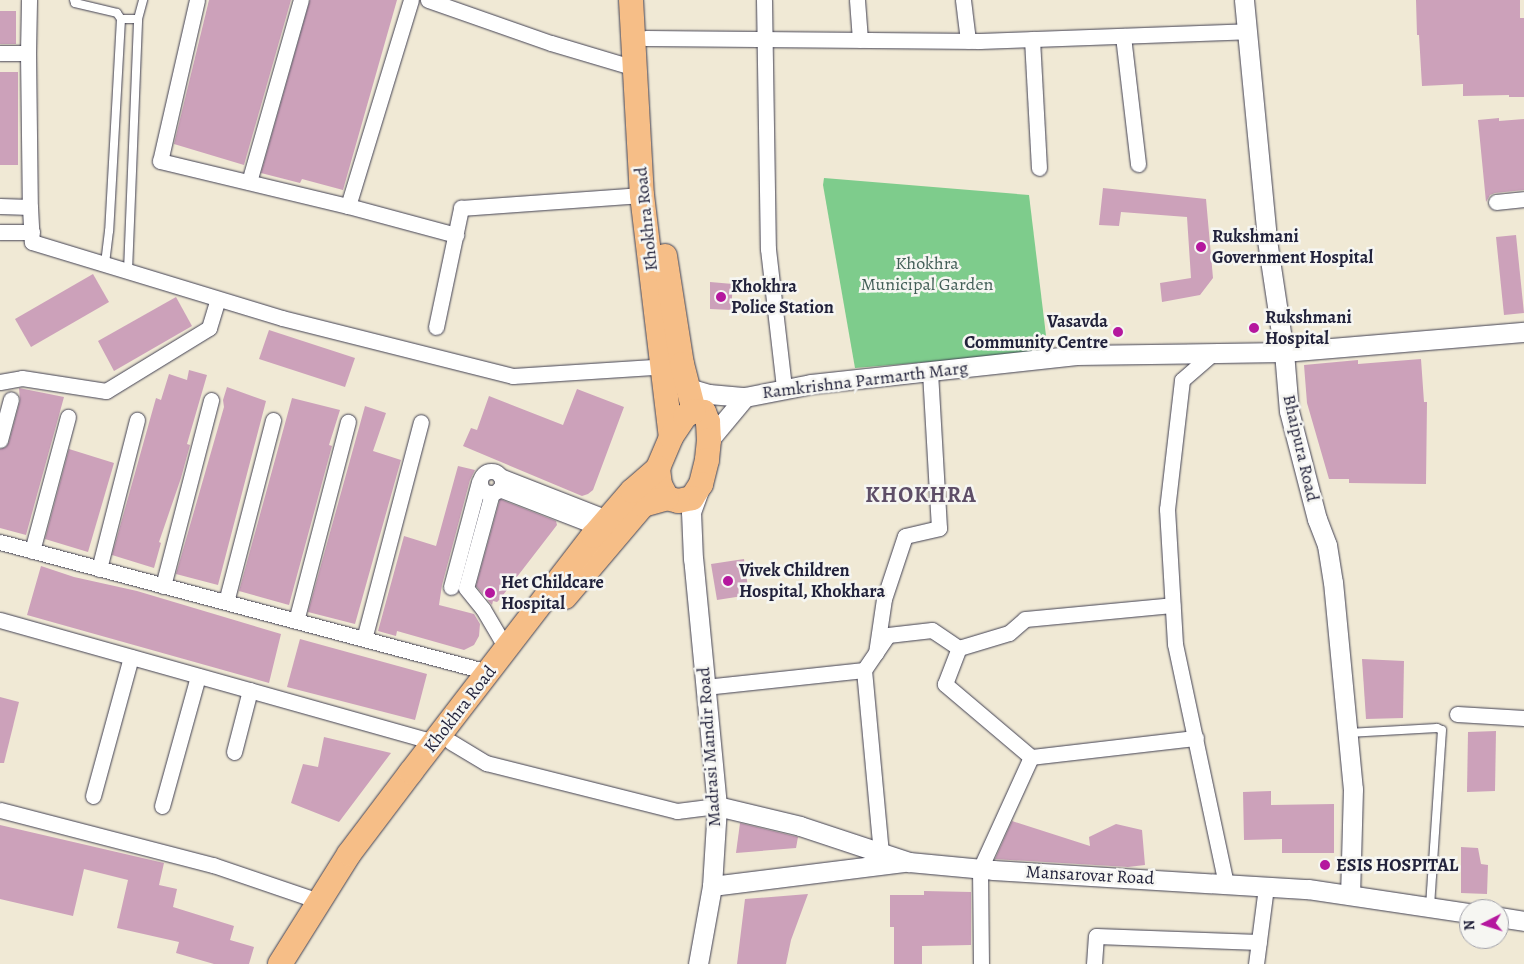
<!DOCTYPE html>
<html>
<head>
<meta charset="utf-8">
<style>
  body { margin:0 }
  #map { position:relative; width:1524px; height:964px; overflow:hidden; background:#f0e9d5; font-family:Alegreya,serif }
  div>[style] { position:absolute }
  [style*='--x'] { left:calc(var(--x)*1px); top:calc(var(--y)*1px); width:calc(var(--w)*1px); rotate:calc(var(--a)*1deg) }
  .green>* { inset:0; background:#7ecc8c }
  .building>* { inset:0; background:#cca1ba }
  .roads { filter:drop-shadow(0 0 1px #414052) drop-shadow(0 0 1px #414052) }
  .service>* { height:8px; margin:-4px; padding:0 4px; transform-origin:4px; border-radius:4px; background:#fff }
  .minor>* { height:15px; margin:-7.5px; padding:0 7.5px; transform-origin:7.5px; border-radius:7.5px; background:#fff }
  .minor>.ring { margin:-7.5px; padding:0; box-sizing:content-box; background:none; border:15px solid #fff; border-radius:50% }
  .tertiary>* { height:19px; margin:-9.5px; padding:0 9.5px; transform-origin:9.5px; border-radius:9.5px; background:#fff }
  .primary>* { height:24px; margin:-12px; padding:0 12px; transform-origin:12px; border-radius:12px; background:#f6be87 }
  .dots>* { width:14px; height:14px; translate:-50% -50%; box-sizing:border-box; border:2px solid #f6f6f2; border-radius:50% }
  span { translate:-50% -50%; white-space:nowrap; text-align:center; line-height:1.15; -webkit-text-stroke:5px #f6f6f2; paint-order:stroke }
  .street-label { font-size:18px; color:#22223b }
  .poi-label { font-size:18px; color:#22223b; font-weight:700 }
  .left { translate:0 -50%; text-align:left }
  .right { translate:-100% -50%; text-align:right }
  .park-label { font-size:18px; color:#425e57 }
  .district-label { font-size:22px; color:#5e4e67; font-weight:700; letter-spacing:1px }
  .north { position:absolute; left:1459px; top:899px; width:50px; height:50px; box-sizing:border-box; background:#f6f6f2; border:1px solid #a1a1a9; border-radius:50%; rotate:265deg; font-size:14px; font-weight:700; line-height:20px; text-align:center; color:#22223b }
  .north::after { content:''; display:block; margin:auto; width:18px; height:22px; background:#b5179e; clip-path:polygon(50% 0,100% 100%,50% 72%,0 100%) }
</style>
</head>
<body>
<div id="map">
  <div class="green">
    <div style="clip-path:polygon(824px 178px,1029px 195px,1048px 352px,855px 368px,823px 185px)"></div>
  </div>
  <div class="building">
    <div style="clip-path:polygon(209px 0,291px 0,244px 165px,174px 144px)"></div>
    <div style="clip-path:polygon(310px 0,397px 0,343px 190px,302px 179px,300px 183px,261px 173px)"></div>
    <div style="clip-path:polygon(1416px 0,1520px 0,1520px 18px,1524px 18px,1524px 97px,1509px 97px,1509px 95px,1463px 96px,1463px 84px,1422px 86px,1419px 35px,1417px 35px)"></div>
    <div style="clip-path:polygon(0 11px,16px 11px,16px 44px,0 44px)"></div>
    <div style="clip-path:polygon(0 72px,18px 72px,18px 165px,0 165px)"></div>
    <div style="clip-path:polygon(1499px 118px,1499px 121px,1524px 119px,1524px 190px,1495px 193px,1490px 195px,1486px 202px,1478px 120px)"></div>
    <div style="clip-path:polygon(1103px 188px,1206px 199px,1213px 278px,1200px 295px,1162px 302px,1160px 283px,1191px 278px,1187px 217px,1121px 212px,1119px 226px,1099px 225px)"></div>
    <div style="clip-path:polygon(1516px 235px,1524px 313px,1504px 315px,1496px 237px)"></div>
    <div style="clip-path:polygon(93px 274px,109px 302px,31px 347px,15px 319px)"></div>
    <div style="clip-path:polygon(710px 282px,733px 284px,731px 310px,710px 309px)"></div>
    <div style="clip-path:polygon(176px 297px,192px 326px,114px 371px,98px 341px)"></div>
    <div style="clip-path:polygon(269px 330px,355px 358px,345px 387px,259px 359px)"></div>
    <div style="clip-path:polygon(1421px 359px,1424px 402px,1427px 402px,1426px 484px,1349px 483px,1349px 479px,1329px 479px,1307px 403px,1304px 365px,1358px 360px,1358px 364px)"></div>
    <div style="clip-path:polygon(189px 370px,207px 375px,187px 444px,190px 445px,181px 478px,159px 542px,161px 543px,154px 568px,112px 555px,156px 398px,161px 400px,169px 374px,187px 380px)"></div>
    <div style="clip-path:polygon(227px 387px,266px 401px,218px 585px,176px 574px,224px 407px,223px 400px)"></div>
    <div style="clip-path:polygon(19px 388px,64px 397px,26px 535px,0 528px,0 449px,6px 447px,9px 442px,20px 401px)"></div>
    <div style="clip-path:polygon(577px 389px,624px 407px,593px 490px,588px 494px,582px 496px,463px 446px,471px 428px,477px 430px,489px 396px,563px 425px)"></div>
    <div style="clip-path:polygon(292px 398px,340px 410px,329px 445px,332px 446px,289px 605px,239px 591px)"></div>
    <div style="clip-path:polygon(365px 406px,386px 413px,373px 451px,401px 460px,355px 624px,308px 612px)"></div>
    <div style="clip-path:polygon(69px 449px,114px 463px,88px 552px,45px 539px)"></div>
    <div style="clip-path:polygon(458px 466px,475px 470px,470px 480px,442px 585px,439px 605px,474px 614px,480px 624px,479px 636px,474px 645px,464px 650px,397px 631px,396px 636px,378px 631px,404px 536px,436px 546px)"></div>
    <div style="clip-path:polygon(500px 499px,556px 521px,557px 525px,500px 599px,497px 602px,493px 601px,492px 605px,476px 586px)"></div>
    <div style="clip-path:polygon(744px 559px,749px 595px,717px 600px,711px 564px)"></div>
    <div style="clip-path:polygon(41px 566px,74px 577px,137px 591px,281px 634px,269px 683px,27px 615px)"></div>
    <div style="clip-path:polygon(300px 639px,427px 674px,415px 720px,287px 687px)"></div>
    <div style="clip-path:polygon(1362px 659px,1404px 661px,1403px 718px,1366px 719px)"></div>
    <div style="clip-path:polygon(0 697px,19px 702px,4px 763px,0 763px)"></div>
    <div style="clip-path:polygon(1496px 731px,1495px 791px,1467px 792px,1468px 732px)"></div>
    <div style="clip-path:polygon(324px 737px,391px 753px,339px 822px,291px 803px,303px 764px,318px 767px)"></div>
    <div style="clip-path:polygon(1271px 791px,1271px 805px,1334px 804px,1334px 853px,1282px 853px,1282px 839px,1244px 840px,1243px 792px)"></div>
    <div style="clip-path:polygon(1012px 821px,1090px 846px,1089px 837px,1116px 824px,1142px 830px,1145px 865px,1128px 867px,995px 859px)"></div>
    <div style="clip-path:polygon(740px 823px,798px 837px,796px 848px,736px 853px)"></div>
    <div style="clip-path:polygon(0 825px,164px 863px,159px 885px,177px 889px,173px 907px,234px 926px,230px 940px,254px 947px,249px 964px,214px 964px,176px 953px,179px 942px,117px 928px,128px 880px,84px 869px,73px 916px,0 899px)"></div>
    <div style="clip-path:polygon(1461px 847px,1478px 848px,1481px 864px,1488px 865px,1487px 894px,1461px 893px)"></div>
    <div style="clip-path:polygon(924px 891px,971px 892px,971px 945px,922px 946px,922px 964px,894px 964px,894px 927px,890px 927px,890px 895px,924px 895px)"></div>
    <div style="clip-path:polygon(808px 894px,791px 940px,786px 964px,737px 964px,745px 899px)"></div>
  </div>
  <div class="roads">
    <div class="service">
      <div style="--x:74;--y:0;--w:3;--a:72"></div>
      <div style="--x:75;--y:3;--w:43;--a:13.4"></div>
      <div style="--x:117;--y:13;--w:7;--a:56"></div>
      <div style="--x:121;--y:19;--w:212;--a:93.2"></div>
      <div style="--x:109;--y:231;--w:33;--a:97"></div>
      <div style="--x:121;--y:19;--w:17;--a:0"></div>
      <div style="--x:128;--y:271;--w:252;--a:-87.7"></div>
      <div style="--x:138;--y:19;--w:20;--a:-75"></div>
      <div style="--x:1348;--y:733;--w:89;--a:-3.2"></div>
      <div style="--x:1437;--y:728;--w:5;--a:22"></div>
      <div style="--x:1442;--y:730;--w:178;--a:93.9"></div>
    </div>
    <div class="minor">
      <div style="--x:197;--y:0;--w:165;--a:102.9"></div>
      <div style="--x:160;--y:161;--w:193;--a:13.5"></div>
      <div style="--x:348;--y:206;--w:112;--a:15"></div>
      <div style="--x:428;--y:0;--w:130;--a:19.3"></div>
      <div style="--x:551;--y:43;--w:88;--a:16.6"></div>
      <div style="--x:764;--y:0;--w:249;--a:89.1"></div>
      <div style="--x:768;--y:249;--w:140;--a:83.4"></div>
      <div style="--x:857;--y:0;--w:40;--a:85.7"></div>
      <div style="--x:963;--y:0;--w:41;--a:83"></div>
      <div style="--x:1123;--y:36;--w:129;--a:83.3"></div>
      <div style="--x:646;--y:38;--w:334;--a:0.5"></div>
      <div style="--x:980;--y:41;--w:267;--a:-2.1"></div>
      <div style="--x:1032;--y:39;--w:129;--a:86.9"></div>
      <div style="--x:0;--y:53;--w:28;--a:0"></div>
      <div style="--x:28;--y:53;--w:154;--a:89.3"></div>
      <div style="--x:30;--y:207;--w:35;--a:87"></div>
      <div style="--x:32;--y:242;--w:261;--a:16.9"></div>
      <div style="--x:282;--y:318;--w:238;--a:14.1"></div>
      <div style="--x:513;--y:376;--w:156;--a:-3.7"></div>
      <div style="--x:28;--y:53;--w:53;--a:-88.9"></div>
      <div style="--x:249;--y:182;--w:189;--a:-74.1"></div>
      <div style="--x:1496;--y:202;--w:28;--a:-6"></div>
      <div style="--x:0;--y:206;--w:30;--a:2"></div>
      <div style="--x:348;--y:206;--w:215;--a:-73"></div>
      <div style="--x:0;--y:232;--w:32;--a:0"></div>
      <div style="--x:436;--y:327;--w:122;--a:-78.1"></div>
      <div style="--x:461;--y:208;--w:181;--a:-4.1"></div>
      <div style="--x:1213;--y:353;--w:41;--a:138.9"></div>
      <div style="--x:1182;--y:380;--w:130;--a:96.6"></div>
      <div style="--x:1167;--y:509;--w:135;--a:86.6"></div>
      <div style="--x:1175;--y:644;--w:245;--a:78"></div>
      <div style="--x:0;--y:382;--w:22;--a:-10"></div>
      <div style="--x:22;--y:378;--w:85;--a:8.8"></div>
      <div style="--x:106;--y:391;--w:121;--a:-31.5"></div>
      <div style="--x:209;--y:328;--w:30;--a:-73"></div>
      <div style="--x:0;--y:440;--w:42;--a:-75"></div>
      <div class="ring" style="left:480px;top:471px;width:7px;height:7px"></div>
      <div style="--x:500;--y:476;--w:116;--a:21.3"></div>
      <div style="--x:499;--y:489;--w:108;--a:21.1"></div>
      <div style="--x:492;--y:493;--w:98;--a:105.3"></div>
      <div style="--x:466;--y:588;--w:27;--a:51"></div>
      <div style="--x:483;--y:609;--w:45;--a:59.5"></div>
      <div style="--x:0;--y:542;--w:505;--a:14.92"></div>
      <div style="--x:32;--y:551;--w:139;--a:-75"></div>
      <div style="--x:99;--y:569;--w:154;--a:-75.7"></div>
      <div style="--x:163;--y:586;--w:192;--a:-75.5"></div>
      <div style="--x:451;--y:587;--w:109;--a:-75.1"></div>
      <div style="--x:226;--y:602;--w:188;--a:-75.5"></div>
      <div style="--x:0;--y:620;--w:451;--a:15.7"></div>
      <div style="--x:296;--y:621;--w:206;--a:-75.4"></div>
      <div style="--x:364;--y:639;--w:224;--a:-75.3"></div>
      <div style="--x:876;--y:653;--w:55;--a:-81.6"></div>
      <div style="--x:884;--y:599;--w:66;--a:-71.6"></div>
      <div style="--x:905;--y:536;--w:35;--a:-13"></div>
      <div style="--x:939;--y:528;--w:157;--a:-93.3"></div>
      <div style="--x:864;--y:670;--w:183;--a:84.7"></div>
      <div style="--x:705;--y:687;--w:160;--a:-6.1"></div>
      <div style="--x:864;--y:670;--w:42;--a:-55.6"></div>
      <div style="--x:888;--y:635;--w:44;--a:-6.5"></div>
      <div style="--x:932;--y:630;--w:32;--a:34"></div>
      <div style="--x:1457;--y:714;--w:67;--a:3.4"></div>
      <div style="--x:451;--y:742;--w:41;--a:31"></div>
      <div style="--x:486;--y:763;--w:197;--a:14.1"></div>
      <div style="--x:677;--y:811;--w:40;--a:-7.1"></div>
      <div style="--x:234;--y:752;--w:64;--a:-75.5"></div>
      <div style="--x:1031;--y:757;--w:166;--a:-6.6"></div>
      <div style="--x:93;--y:796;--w:144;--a:-74.7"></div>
      <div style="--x:162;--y:806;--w:135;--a:-74.5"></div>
      <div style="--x:0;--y:810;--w:220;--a:14.5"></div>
      <div style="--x:213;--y:865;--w:112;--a:18.8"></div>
      <div style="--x:981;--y:964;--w:95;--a:-90.6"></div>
      <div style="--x:980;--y:869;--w:123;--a:-65.5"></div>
      <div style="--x:1031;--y:757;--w:113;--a:-139.7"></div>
      <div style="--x:945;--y:684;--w:39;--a:-69"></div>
      <div style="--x:959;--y:648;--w:52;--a:-16.7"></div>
      <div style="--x:1009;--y:633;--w:21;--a:-41"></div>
      <div style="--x:1025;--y:619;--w:148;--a:-5.4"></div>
      <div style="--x:1094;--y:964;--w:28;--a:-86"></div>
      <div style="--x:1096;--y:936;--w:163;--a:2.1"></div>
      <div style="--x:1256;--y:964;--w:78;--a:-82.6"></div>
    </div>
    <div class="tertiary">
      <div style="--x:1244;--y:0;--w:241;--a:84.5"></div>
      <div style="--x:1267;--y:240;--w:113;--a:81.4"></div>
      <div style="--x:1284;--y:352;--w:59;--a:85.2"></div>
      <div style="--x:1289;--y:411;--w:112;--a:75.5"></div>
      <div style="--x:1317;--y:519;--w:28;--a:69"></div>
      <div style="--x:1327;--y:545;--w:37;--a:81"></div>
      <div style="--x:1333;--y:582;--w:208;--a:84.5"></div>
      <div style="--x:1353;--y:789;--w:106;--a:91.6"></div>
      <div style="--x:688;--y:388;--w:22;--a:16"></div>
      <div style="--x:709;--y:394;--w:36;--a:5"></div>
      <div style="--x:745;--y:397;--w:67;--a:-11.1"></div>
      <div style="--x:811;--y:384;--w:267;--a:-6.2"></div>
      <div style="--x:1076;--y:355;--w:208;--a:-0.8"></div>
      <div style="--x:1284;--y:352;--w:241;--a:-4.8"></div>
      <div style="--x:709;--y:440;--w:56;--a:-50.1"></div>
      <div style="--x:717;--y:806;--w:85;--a:13.5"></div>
      <div style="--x:800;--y:826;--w:115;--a:18.3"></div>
      <div style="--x:909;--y:862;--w:84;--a:5.4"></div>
      <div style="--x:993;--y:870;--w:316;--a:3.5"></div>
      <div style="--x:1308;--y:889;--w:163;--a:8.5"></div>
      <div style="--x:712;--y:886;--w:193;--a:-7.1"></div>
      <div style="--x:1499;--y:917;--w:25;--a:9"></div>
      <div style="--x:698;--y:964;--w:79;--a:-79.8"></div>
      <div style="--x:712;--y:886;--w:80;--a:-86.4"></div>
      <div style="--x:717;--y:806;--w:248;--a:-95.5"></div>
      <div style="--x:693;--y:559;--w:47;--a:-92.4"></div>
      <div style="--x:691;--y:512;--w:27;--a:-70"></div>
    </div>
    <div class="primary">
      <div style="--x:631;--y:0;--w:195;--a:86.8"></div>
      <div style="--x:642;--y:195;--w:244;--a:83.2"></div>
      <div style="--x:665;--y:256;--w:109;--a:81.1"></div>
      <div style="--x:682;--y:364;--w:49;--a:75.7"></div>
      <div style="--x:694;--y:411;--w:10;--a:6"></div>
      <div style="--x:704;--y:412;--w:11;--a:68"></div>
      <div style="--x:708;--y:422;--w:18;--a:87"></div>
      <div style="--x:709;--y:440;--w:20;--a:96"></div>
      <div style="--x:707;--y:460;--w:25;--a:104"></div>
      <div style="--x:701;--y:484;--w:17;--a:123"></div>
      <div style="--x:692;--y:498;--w:14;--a:168"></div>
      <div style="--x:678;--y:501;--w:11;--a:-165"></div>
      <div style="--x:667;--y:498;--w:15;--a:-118"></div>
      <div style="--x:660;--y:485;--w:17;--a:-97"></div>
      <div style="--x:658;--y:468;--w:34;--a:-67"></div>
      <div style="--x:671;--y:437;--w:25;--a:-56"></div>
      <div style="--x:685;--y:416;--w:10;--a:-29"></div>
      <div style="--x:565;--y:597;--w:121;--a:-49.7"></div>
      <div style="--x:643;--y:505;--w:25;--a:-16"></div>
      <div style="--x:280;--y:964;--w:130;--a:-57.9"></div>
      <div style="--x:349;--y:854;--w:103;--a:-52.9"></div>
      <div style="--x:411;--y:772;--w:298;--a:-52.4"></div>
      <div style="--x:593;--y:536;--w:60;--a:-49.1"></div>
      <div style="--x:632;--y:491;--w:35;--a:-41"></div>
    </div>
  </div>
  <div class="dots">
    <div style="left:1201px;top:247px;background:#b5179e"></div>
    <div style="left:721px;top:297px;background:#b5179e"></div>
    <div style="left:1254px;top:328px;background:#b5179e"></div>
    <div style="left:1118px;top:332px;background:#b5179e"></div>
    <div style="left:728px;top:581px;background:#b5179e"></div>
    <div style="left:490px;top:593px;background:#b5179e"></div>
    <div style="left:1325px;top:865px;background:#b5179e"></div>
  </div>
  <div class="street-label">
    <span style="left:646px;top:219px;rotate:-96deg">Khokhra Road</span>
    <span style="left:865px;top:380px;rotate:-7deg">Ramkrishna Parmarth Marg</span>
    <span style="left:1301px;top:448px;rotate:77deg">Bhaipura Road</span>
    <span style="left:460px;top:709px;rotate:-52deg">Khokhra Road</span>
    <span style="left:709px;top:747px;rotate:-94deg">Madrasi Mandir Road</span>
    <span style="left:1090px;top:875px;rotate:3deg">Mansarovar Road</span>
  </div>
  <div class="poi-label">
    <span class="left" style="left:1212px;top:247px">Rukshmani<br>Government Hospital</span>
    <span class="left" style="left:731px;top:297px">Khokhra<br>Police Station</span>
    <span class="left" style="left:1265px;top:328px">Rukshmani<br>Hospital</span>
    <span class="right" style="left:1108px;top:332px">Vasavda<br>Community Centre</span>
    <span class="left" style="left:739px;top:581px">Vivek Children<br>Hospital, Khokhara</span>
    <span class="left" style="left:501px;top:593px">Het Childcare<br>Hospital</span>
    <span class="left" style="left:1336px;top:865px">ESIS HOSPITAL</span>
  </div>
  <div class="park-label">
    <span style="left:927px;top:274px">Khokhra<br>Municipal Garden</span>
  </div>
  <div class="district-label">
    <span style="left:921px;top:496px">KHOKHRA</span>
  </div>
  <div class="north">N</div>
</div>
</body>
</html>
